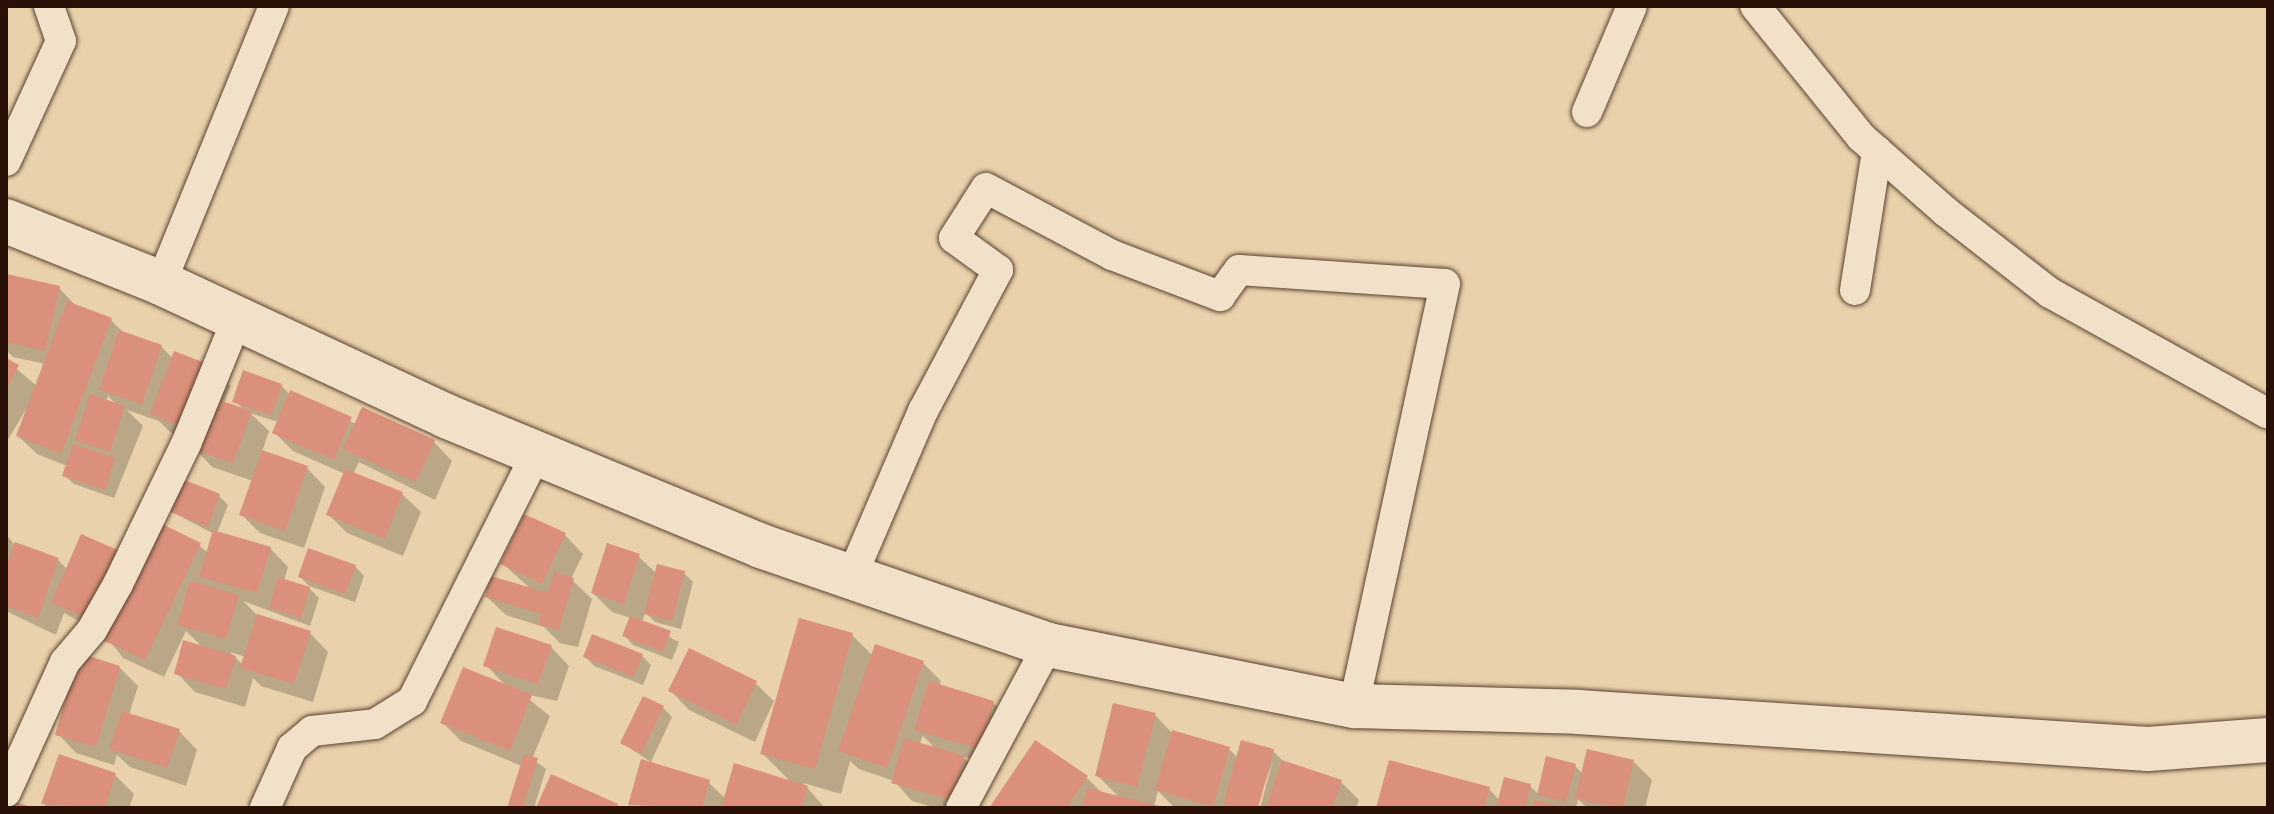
<!DOCTYPE html>
<html>
<head>
<meta charset="utf-8">
<style>
  body { margin:0 }
  #map { position:relative; width:2274px; height:814px; overflow:hidden; background:#e9d1ab; font-family:"Libre Bodoni",serif }
  div>[style] { position:absolute }
  [style*='--x'] { left:calc(var(--x)*1px); top:calc(var(--y)*1px); width:calc(var(--w)*1px); rotate:calc(var(--a)*1deg) }
  .shadow>* { inset:0; background:#0003 }
  .building>* { inset:0; background:#da907a }
  .roads { filter:drop-shadow(0 0 2px #594130) drop-shadow(0 0 2px #594130) }
  .street>* { height:30px; margin:-15px; padding:0 15px; transform-origin:15px; border-radius:15px; background:#f1e1c8 }
  .secondary>* { height:44px; margin:-22px; padding:0 22px; transform-origin:22px; border-radius:22px; background:#f1e1c8 }
  span { translate:-50% -50%; white-space:nowrap; text-align:center; line-height:1.15; -webkit-text-stroke:6px #f1e1c8; paint-order:stroke }
  .frame { position:absolute; inset:0; border:8px solid #291107; pointer-events:none }
</style>
</head>
<body>
<div id="map">
  <div class="shadow">
    <div style="clip-path:polygon(evenodd,8px 276px,59px 288px,77px 307px,111px 320px,125px 334px,161px 346px,173px 359px,212px 368px,231px 386px,224px 403px,244px 410px,235px 401px,281px 385px,290px 395px,356px 424px,434px 442px,452px 461px,435px 500px,359px 462px,353px 474px,402px 494px,421px 512px,403px 556px,347px 533px,329px 515px,345px 474px,293px 451px,274px 432px,278px 422px,250px 413px,269px 431px,262px 452px,307px 468px,325px 487px,304px 548px,260px 533px,241px 514px,253px 481px,212px 467px,194px 448px,196px 442px,170px 432px,159px 421px,127px 410px,143px 426px,114px 498px,74px 484px,64px 475px,67px 466px,37px 454px,18px 436px,31px 401px,6px 443px,6px 360px,37px 386px,45px 364px,13px 357px,6px 350px,8px 276px,108px 396px,117px 405px,106px 402px,108px 396px)"></div>
    <div style="clip-path:polygon(evenodd,219px 496px,228px 505px,217px 533px,270px 548px,288px 567px,284px 581px,309px 588px,319px 598px,310px 626px,243px 601px,258px 616px,310px 633px,328px 652px,313px 702px,261px 686px,253px 678px,245px 707px,195px 692px,177px 673px,203px 648px,186px 631px,164px 677px,123px 658px,106px 636px,64px 613px,56px 635px,6px 611px,6px 534px,14px 544px,58px 560px,68px 570px,121px 554px,199px 545px,208px 553px,214px 534px,172px 512px,219px 496px,230px 652px,246px 657px,243px 665px,230px 652px)"></div>
    <div style="clip-path:polygon(565px 535px,583px 554px,571px 579px,592px 599px,578px 647px,560px 643px,544px 627px,506px 615px,487px 597px,532px 590px,503px 564px)"></div>
    <div style="clip-path:polygon(638px 556px,656px 573px,684px 573px,693px 582px,681px 629px,655px 622px,645px 612px,642px 623px,679px 642px,672px 660px,633px 645px,624px 635px,631px 618px,612px 612px,593px 593px)"></div>
    <div style="clip-path:polygon(355px 566px,364px 576px,355px 602px,309px 586px,300px 577px)"></div>
    <div style="clip-path:polygon(evenodd,852px 635px,873px 656px,923px 663px,941px 681px,939px 687px,993px 703px,1012px 721px,999px 766px,962px 756px,983px 776px,973px 808px,937px 808px,912px 801px,894px 781px,859px 769px,850px 761px,841px 794px,803px 783px,825px 808px,631px 805px,708px 782px,726px 799px,792px 783px,762px 753px,852px 635px,923px 736px,937px 750px,919px 745px,923px 736px)"></div>
    <div style="clip-path:polygon(551px 647px,569px 666px,557px 701px,521px 693px,550px 716px,532px 759px,546px 769px,534px 808px,509px 808px,522px 766px,461px 741px,442px 722px,508px 688px,486px 665px)"></div>
    <div style="clip-path:polygon(585px 656px,642px 656px,651px 665px,643px 685px,594px 666px)"></div>
    <div style="clip-path:polygon(119px 667px,138px 686px,129px 715px,179px 731px,197px 750px,186px 786px,130px 767px,117px 755px,114px 765px,76px 753px,58px 734px)"></div>
    <div style="clip-path:polygon(755px 683px,774px 701px,755px 742px,689px 710px,671px 691px)"></div>
    <div style="clip-path:polygon(663px 708px,672px 717px,651px 762px,622px 743px)"></div>
    <div style="clip-path:polygon(1155px 715px,1171px 732px,1229px 749px,1238px 758px,1273px 751px,1285px 763px,1340px 781px,1359px 800px,1356px 808px,1260px 808px,1273px 761px,1256px 808px,1175px 808px,1158px 791px,1154px 807px,1159px 808px,992px 808px,1086px 777px,1103px 794px,1120px 798px,1097px 775px)"></div>
    <div style="clip-path:polygon(1633px 761px,1652px 780px,1645px 808px,1587px 808px,1578px 799px,1576px 808px,1378px 808px,1489px 789px,1500px 801px,1530px 786px,1539px 795px,1575px 766px,1583px 774px)"></div>
    <div style="clip-path:polygon(115px 775px,134px 794px,129px 808px,48px 808px,43px 803px)"></div>
  </div>
  <div class="building">
    <div style="clip-path:polygon(7px 274px,60px 286px,45px 351px,6px 342px)"></div>
    <div style="clip-path:polygon(67px 301px,112px 318px,61px 454px,16px 436px)"></div>
    <div style="clip-path:polygon(119px 330px,162px 345px,142px 404px,99px 390px)"></div>
    <div style="clip-path:polygon(174px 351px,213px 366px,189px 430px,150px 414px)"></div>
    <div style="clip-path:polygon(6px 358px,19px 365px,6px 390px)"></div>
    <div style="clip-path:polygon(243px 370px,282px 384px,271px 415px,232px 402px)"></div>
    <div style="clip-path:polygon(290px 390px,352px 417px,334px 460px,272px 433px)"></div>
    <div style="clip-path:polygon(90px 394px,125px 406px,110px 452px,75px 440px)"></div>
    <div style="clip-path:polygon(210px 397px,252px 411px,233px 463px,192px 449px)"></div>
    <div style="clip-path:polygon(362px 407px,435px 440px,416px 482px,343px 449px)"></div>
    <div style="clip-path:polygon(73px 444px,115px 458px,105px 490px,62px 476px)"></div>
    <div style="clip-path:polygon(262px 450px,308px 466px,285px 531px,239px 515px)"></div>
    <div style="clip-path:polygon(345px 469px,403px 492px,385px 539px,326px 515px)"></div>
    <div style="clip-path:polygon(182px 479px,220px 494px,208px 527px,170px 512px)"></div>
    <div style="clip-path:polygon(524px 514px,566px 533px,542px 584px,500px 564px)"></div>
    <div style="clip-path:polygon(158px 522px,201px 543px,145px 660px,102px 640px)"></div>
    <div style="clip-path:polygon(213px 530px,271px 547px,257px 593px,199px 577px)"></div>
    <div style="clip-path:polygon(81px 534px,122px 552px,93px 621px,51px 603px)"></div>
    <div style="clip-path:polygon(15px 542px,59px 558px,38px 618px,6px 606px,6px 566px)"></div>
    <div style="clip-path:polygon(607px 543px,640px 554px,624px 604px,591px 593px)"></div>
    <div style="clip-path:polygon(308px 548px,356px 565px,345px 594px,298px 577px)"></div>
    <div style="clip-path:polygon(657px 564px,685px 571px,672px 621px,644px 614px)"></div>
    <div style="clip-path:polygon(554px 572px,574px 578px,559px 630px,539px 625px,541px 614px,485px 597px,491px 576px,548px 593px)"></div>
    <div style="clip-path:polygon(278px 577px,310px 587px,301px 618px,269px 608px)"></div>
    <div style="clip-path:polygon(190px 581px,239px 595px,226px 639px,177px 625px)"></div>
    <div style="clip-path:polygon(257px 614px,311px 631px,294px 684px,240px 668px)"></div>
    <div style="clip-path:polygon(630px 616px,671px 631px,663px 652px,622px 636px)"></div>
    <div style="clip-path:polygon(799px 618px,853px 633px,815px 769px,760px 754px)"></div>
    <div style="clip-path:polygon(496px 627px,552px 645px,538px 684px,483px 666px)"></div>
    <div style="clip-path:polygon(592px 634px,643px 654px,634px 677px,583px 657px)"></div>
    <div style="clip-path:polygon(183px 640px,236px 656px,226px 689px,174px 674px)"></div>
    <div style="clip-path:polygon(875px 644px,924px 661px,887px 768px,838px 751px)"></div>
    <div style="clip-path:polygon(689px 648px,757px 681px,736px 725px,668px 691px)"></div>
    <div style="clip-path:polygon(79px 653px,120px 666px,96px 747px,55px 735px)"></div>
    <div style="clip-path:polygon(463px 667px,532px 695px,510px 751px,440px 723px)"></div>
    <div style="clip-path:polygon(929px 681px,994px 701px,980px 749px,914px 730px)"></div>
    <div style="clip-path:polygon(643px 696px,664px 706px,641px 754px,620px 743px)"></div>
    <div style="clip-path:polygon(1113px 703px,1156px 713px,1137px 787px,1095px 776px)"></div>
    <div style="clip-path:polygon(122px 711px,180px 729px,167px 768px,109px 749px)"></div>
    <div style="clip-path:polygon(1172px 730px,1230px 747px,1213px 807px,1155px 790px)"></div>
    <div style="clip-path:polygon(904px 738px,965px 756px,952px 800px,891px 783px)"></div>
    <div style="clip-path:polygon(1035px 740px,1088px 776px,1066px 808px,989px 808px)"></div>
    <div style="clip-path:polygon(1241px 740px,1274px 749px,1258px 808px,1223px 805px)"></div>
    <div style="clip-path:polygon(1587px 749px,1634px 760px,1623px 808px,1575px 799px)"></div>
    <div style="clip-path:polygon(59px 754px,116px 773px,105px 808px,41px 804px)"></div>
    <div style="clip-path:polygon(524px 754px,538px 758px,522px 808px,507px 808px)"></div>
    <div style="clip-path:polygon(1546px 756px,1576px 764px,1566px 802px,1537px 795px)"></div>
    <div style="clip-path:polygon(641px 759px,710px 780px,702px 808px,628px 805px)"></div>
    <div style="clip-path:polygon(1282px 760px,1342px 780px,1332px 808px,1266px 808px)"></div>
    <div style="clip-path:polygon(1389px 760px,1490px 787px,1484px 808px,1376px 808px)"></div>
    <div style="clip-path:polygon(734px 763px,808px 786px,801px 808px,721px 808px)"></div>
    <div style="clip-path:polygon(551px 774px,618px 804px,617px 808px,536px 808px)"></div>
    <div style="clip-path:polygon(1504px 777px,1531px 784px,1525px 808px,1496px 808px)"></div>
    <div style="clip-path:polygon(1087px 788px,1163px 807px,1163px 808px,1082px 808px)"></div>
    <div style="clip-path:polygon(1534px 800px,1562px 807px,1562px 808px,1532px 808px)"></div>
    <div style="clip-path:polygon(11px 801px,32px 807px,31px 808px,9px 808px)"></div>
  </div>
  <div class="roads">
    <div class="street">
      <div style="--x:1755;--y:6;--w:169;--a:51"></div>
      <div style="--x:1861;--y:137;--w:113;--a:41.4"></div>
      <div style="--x:1946;--y:212;--w:132;--a:37.9"></div>
      <div style="--x:2050;--y:293;--w:249;--a:29"></div>
      <div style="--x:1587;--y:112;--w:115;--a:-67"></div>
      <div style="--x:6;--y:161;--w:132;--a:-65.4"></div>
      <div style="--x:61;--y:41;--w:37;--a:-109"></div>
      <div style="--x:161;--y:283;--w:299;--a:-67.8"></div>
      <div style="--x:1855;--y:290;--w:141;--a:-81"></div>
      <div style="--x:851;--y:578;--w:182;--a:-66.7"></div>
      <div style="--x:923;--y:411;--w:160;--a:-62"></div>
      <div style="--x:998;--y:270;--w:54;--a:-144"></div>
      <div style="--x:954;--y:238;--w:59;--a:-57.4"></div>
      <div style="--x:986;--y:188;--w:143;--a:28"></div>
      <div style="--x:1112;--y:255;--w:116;--a:20.8"></div>
      <div style="--x:1220;--y:296;--w:32;--a:-54"></div>
      <div style="--x:1239;--y:270;--w:206;--a:3.9"></div>
      <div style="--x:1445;--y:284;--w:432;--a:102.2"></div>
      <div style="--x:6;--y:792;--w:143;--a:-65.6"></div>
      <div style="--x:65;--y:662;--w:42;--a:-49.8"></div>
      <div style="--x:92;--y:630;--w:53;--a:-60.5"></div>
      <div style="--x:118;--y:584;--w:156;--a:-64.1"></div>
      <div style="--x:186;--y:444;--w:135;--a:-67.8"></div>
      <div style="--x:265;--y:808;--w:66;--a:-65.8"></div>
      <div style="--x:292;--y:748;--w:26;--a:-40"></div>
      <div style="--x:312;--y:731;--w:63;--a:-6.3"></div>
      <div style="--x:375;--y:724;--w:44;--a:-31.9"></div>
      <div style="--x:412;--y:701;--w:276;--a:-63.3"></div>
      <div style="--x:961;--y:808;--w:185;--a:-61.9"></div>
    </div>
    <div class="secondary">
      <div style="--x:6;--y:221;--w:167;--a:21.8"></div>
      <div style="--x:161;--y:283;--w:315;--a:25"></div>
      <div style="--x:446;--y:416;--w:341;--a:22.4"></div>
      <div style="--x:761;--y:546;--w:304;--a:19"></div>
      <div style="--x:1048;--y:645;--w:312;--a:11.3"></div>
      <div style="--x:1354;--y:706;--w:224;--a:1.5"></div>
      <div style="--x:1578;--y:712;--w:571;--a:3.71"></div>
      <div style="--x:2148;--y:749;--w:120;--a:-4.3"></div>
    </div>
  </div>
  <div class="frame"></div>
</div>
</body>
</html>
